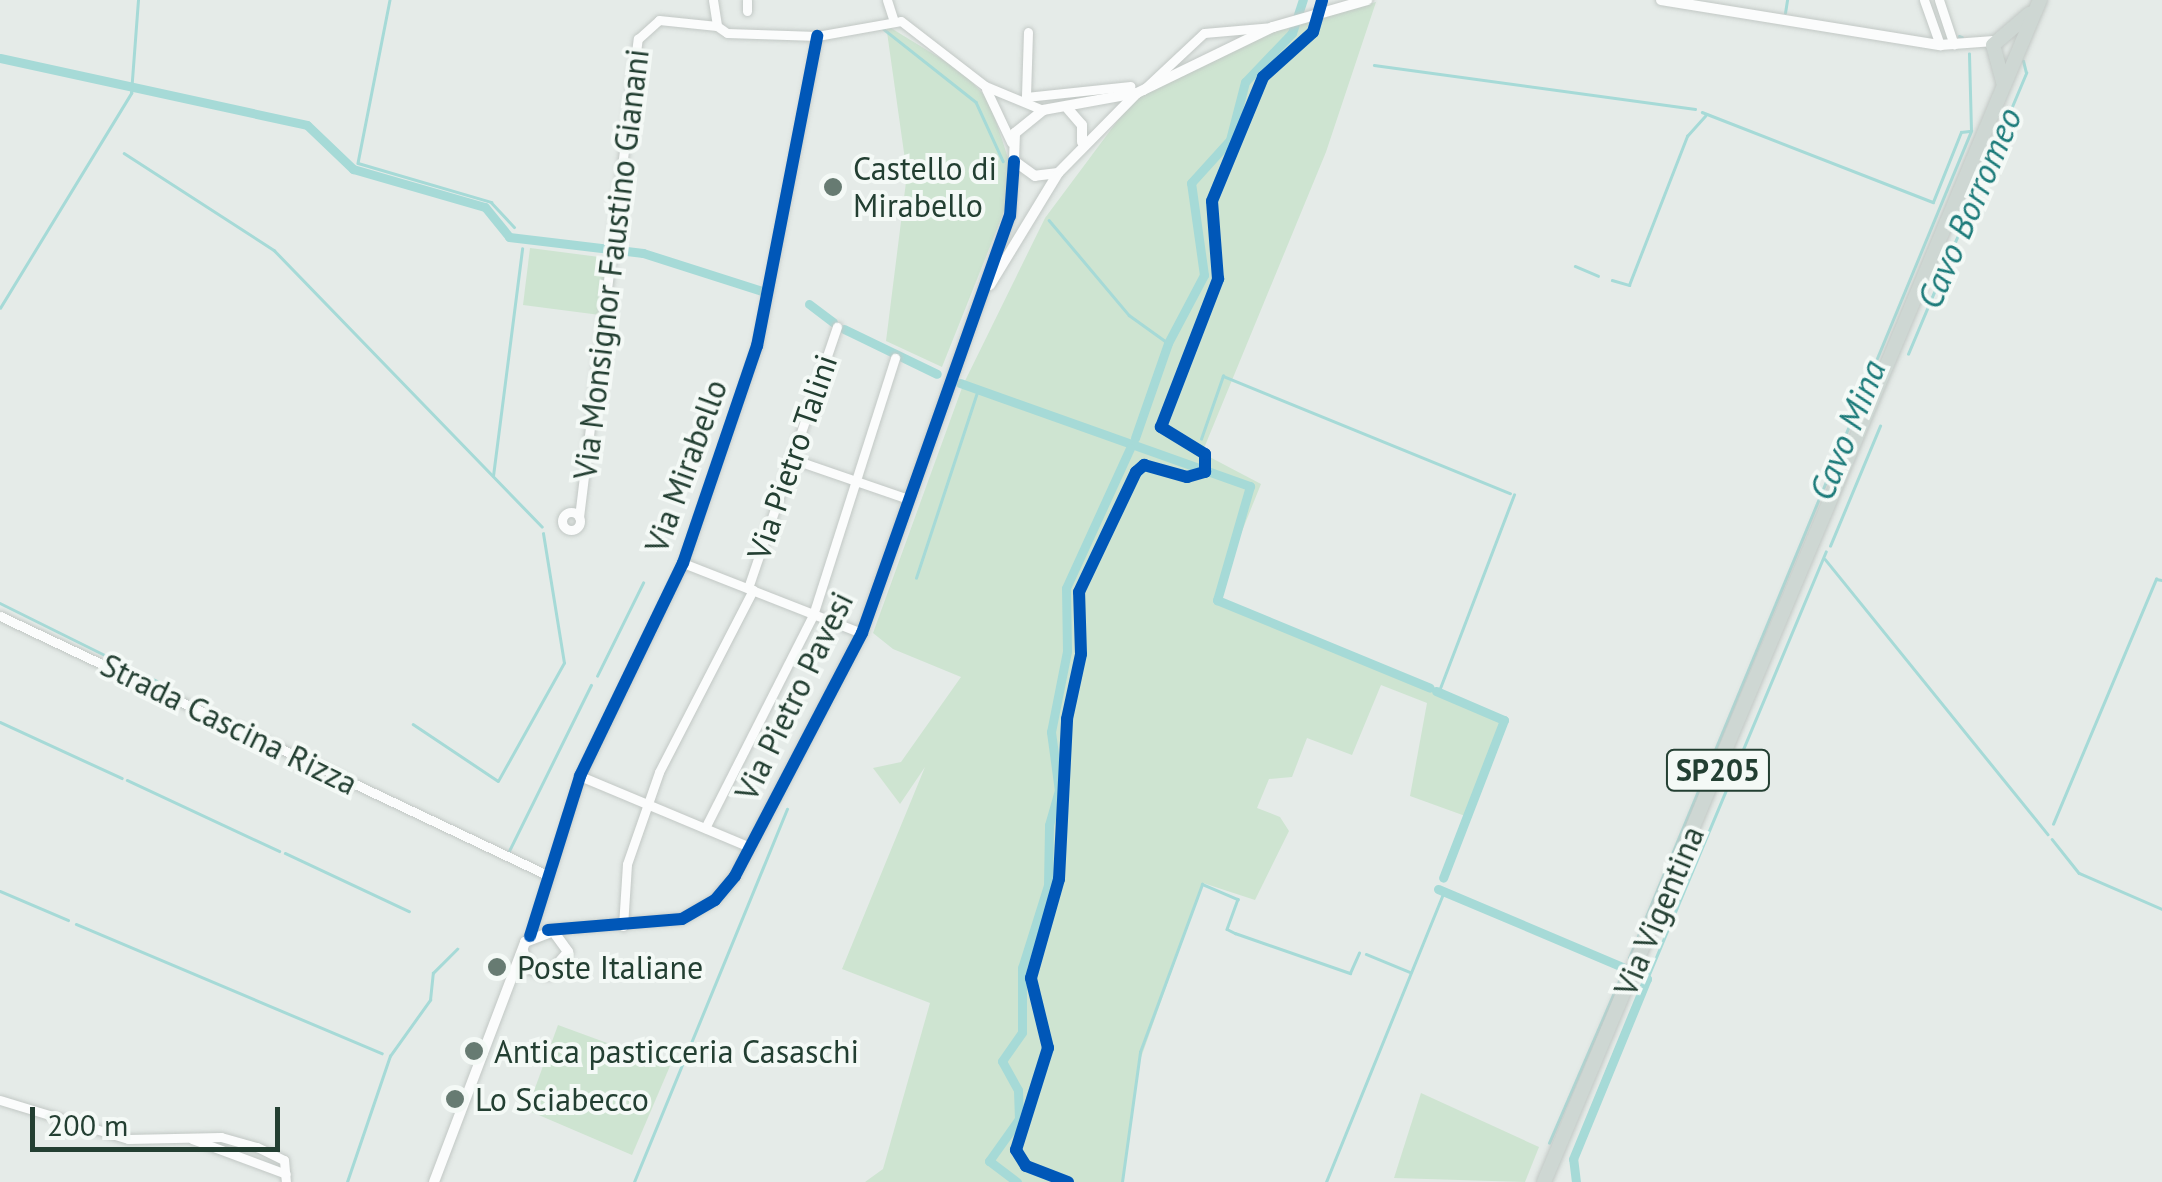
<!DOCTYPE html>
<html>
<head>
<meta charset="utf-8">
<style>
  body { margin:0 }
  #map { position:relative; width:2162px; height:1182px; overflow:hidden; background:#e5ebe8; font-family:"PT Sans",sans-serif }
  div>[style] { position:absolute }
  [style*='--x'] { left:calc(var(--x)*1px); top:calc(var(--y)*1px); width:calc(var(--w)*1px); rotate:calc(var(--a)*1deg) }
  .green>* { inset:0; background:#cee4d1 }
  .stream>* { height:2.5px; margin:-1.25px; padding:0 1.25px; transform-origin:1.25px; border-radius:1.25px; background:#a6dad7 }
  .canal>* { height:9px; margin:-4.5px; padding:0 4.5px; transform-origin:4.5px; border-radius:4.5px; background:#a6dad7 }
  .roads { filter:drop-shadow(0 0 2px #c2c8c5) drop-shadow(0 0 2px #c2c8c5) }
  .minor>* { height:9px; margin:-4.5px; padding:0 4.5px; transform-origin:4.5px; border-radius:4.5px; background:#fbfcfc }
  .minor>.ring { margin:-4.5px; padding:0; box-sizing:content-box; background:none; border:9px solid #fbfcfc; border-radius:50% }
  .tertiary>* { height:10px; margin:-5px; padding:0 5px; transform-origin:5px; border-radius:5px; background:#fbfcfc }
  .primary>* { height:14px; margin:-7px; padding:0 7px; transform-origin:7px; border-radius:7px; background:#ced7d3 }
  .cycleway>* { height:12px; margin:-6px; padding:0 6px; transform-origin:6px; border-radius:6px; background:#0057b8 }
  .dots>* { width:28px; height:28px; translate:-50% -50%; box-sizing:border-box; border:5px solid #f4f9f6; border-radius:50% }
  span { translate:-50% -50%; white-space:nowrap; text-align:center; line-height:1.15; -webkit-text-stroke:8px #f4f9f6; paint-order:stroke }
  .shield-label span { padding:2px 8px; background:#f4f9f6; border:2px solid; border-radius:8px; -webkit-text-stroke-width:0 }
  .shield-label { font-size:30px; color:#233f32; font-weight:700 }
  .poi-label { font-size:32px; color:#233f32 }
  .left { translate:0 -50%; text-align:left }
  .street-label { font-size:32px; color:#233f32 }
  .water-label { font-size:35px; color:#1c7b7a; font-style:italic }
  .scale { position:absolute; left:30px; top:1107px; width:250px; height:45px; box-sizing:border-box; border:5px solid #233f32; border-top:0; padding-left:12px; font-size:30px; line-height:35px; white-space:nowrap; color:#233f32; -webkit-text-stroke:8px #f4f9f6; paint-order:stroke }
</style>
</head>
<body>
<div id="map">
  <div class="green">
    <div style="clip-path:polygon(1376px 2px,1326px 152px,1202px 453px,1261px 484px,1213px 603px,1507px 719px,1468px 817px,1410px 796px,1427px 703px,1381px 685px,1352px 755px,1307px 738px,1292px 777px,1269px 779px,1257px 808px,1280px 817px,1289px 831px,1255px 900px,1203px 883px,1138px 1066px,1122px 1182px,865px 1182px,883px 1169px,930px 1003px,842px 969px,925px 767px,900px 804px,873px 768px,901px 762px,961px 677px,893px 649px,873px 633px,963px 385px,1045px 218px,1133px 100px,1276px 30px)"></div>
    <div style="clip-path:polygon(886px 25px,961px 71px,989px 100px,1009px 161px,1007px 204px,942px 367px,886px 341px,907px 174px)"></div>
    <div style="clip-path:polygon(530px 248px,607px 258px,600px 315px,523px 305px)"></div>
    <div style="clip-path:polygon(558px 1025px,670px 1066px,632px 1155px,527px 1110px)"></div>
    <div style="clip-path:polygon(1421px 1093px,1539px 1147px,1525px 1182px,1394px 1178px)"></div>
  </div>
  <div class="stream">
    <div style="--x:390;--y:0;--w:166;--a:101.1"></div>
    <div style="--x:358;--y:163;--w:139;--a:16.3"></div>
    <div style="--x:491;--y:202;--w:34;--a:47"></div>
    <div style="--x:1785;--y:13;--w:13;--a:-81"></div>
    <div style="--x:881;--y:27;--w:121;--a:38.3"></div>
    <div style="--x:976;--y:102;--w:65;--a:65.4"></div>
    <div style="--x:1959;--y:36;--w:3;--a:18"></div>
    <div style="--x:1374;--y:65;--w:324;--a:7.8"></div>
    <div style="--x:1702;--y:112;--w:248;--a:21.3"></div>
    <div style="--x:1933;--y:202;--w:75;--a:-68.2"></div>
    <div style="--x:1961;--y:132;--w:8;--a:-7"></div>
    <div style="--x:124;--y:153;--w:179;--a:32.9"></div>
    <div style="--x:274;--y:250;--w:385;--a:45.9"></div>
    <div style="--x:1049;--y:220;--w:124;--a:49.9"></div>
    <div style="--x:1129;--y:315;--w:48;--a:35.7"></div>
    <div style="--x:1575;--y:266;--w:25;--a:23"></div>
    <div style="--x:1612;--y:280;--w:18;--a:16"></div>
    <div style="--x:1629;--y:285;--w:160;--a:-68.7"></div>
    <div style="--x:1687;--y:136;--w:27;--a:-48"></div>
    <div style="--x:0;--y:308;--w:252;--a:-58.6"></div>
    <div style="--x:131;--y:93;--w:93;--a:-85.7"></div>
    <div style="--x:1908;--y:354;--w:305;--a:-67.2"></div>
    <div style="--x:2026;--y:73;--w:12;--a:-104"></div>
    <div style="--x:1201;--y:439;--w:67;--a:-70.8"></div>
    <div style="--x:1223;--y:376;--w:310;--a:22.2"></div>
    <div style="--x:493;--y:476;--w:229;--a:-82.7"></div>
    <div style="--x:1830;--y:546;--w:130;--a:-67.4"></div>
    <div style="--x:1825;--y:559;--w:354;--a:51"></div>
    <div style="--x:916;--y:578;--w:199;--a:-71.8"></div>
    <div style="--x:0;--y:603;--w:202;--a:26.4"></div>
    <div style="--x:597;--y:676;--w:104;--a:-63.7"></div>
    <div style="--x:1439;--y:691;--w:210;--a:-69.1"></div>
    <div style="--x:0;--y:722;--w:134;--a:24.7"></div>
    <div style="--x:413;--y:724;--w:102;--a:33.8"></div>
    <div style="--x:498;--y:781;--w:135;--a:-60.8"></div>
    <div style="--x:564;--y:663;--w:131;--a:-99.2"></div>
    <div style="--x:127;--y:780;--w:168;--a:25"></div>
    <div style="--x:2053;--y:824;--w:266;--a:-67.2"></div>
    <div style="--x:2156;--y:579;--w:6;--a:9"></div>
    <div style="--x:2052;--y:839;--w:43;--a:51.5"></div>
    <div style="--x:2079;--y:873;--w:90;--a:23.4"></div>
    <div style="--x:285;--y:853;--w:137;--a:25.1"></div>
    <div style="--x:508;--y:853;--w:187;--a:-63.7"></div>
    <div style="--x:0;--y:891;--w:74;--a:23.1"></div>
    <div style="--x:76;--y:924;--w:332;--a:22.9"></div>
    <div style="--x:1366;--y:954;--w:48;--a:22.2"></div>
    <div style="--x:1629;--y:958;--w:895;--a:-67.53"></div>
    <div style="--x:1971;--y:131;--w:77;--a:-91.5"></div>
    <div style="--x:1647;--y:979;--w:463;--a:-67.3"></div>
    <div style="--x:1549;--y:1143;--w:192;--a:-66.6"></div>
    <div style="--x:347;--y:1182;--w:133;--a:-71.2"></div>
    <div style="--x:390;--y:1056;--w:69;--a:-54.5"></div>
    <div style="--x:430;--y:1000;--w:27;--a:-84"></div>
    <div style="--x:433;--y:973;--w:34;--a:-45"></div>
    <div style="--x:634;--y:1182;--w:403;--a:-67.7"></div>
    <div style="--x:1122;--y:1182;--w:131;--a:-82.1"></div>
    <div style="--x:1140;--y:1052;--w:179;--a:-69.7"></div>
    <div style="--x:1202;--y:884;--w:39;--a:23"></div>
    <div style="--x:1238;--y:899;--w:32;--a:110"></div>
    <div style="--x:1227;--y:929;--w:9;--a:27"></div>
    <div style="--x:1235;--y:933;--w:122;--a:19.2"></div>
    <div style="--x:1350;--y:973;--w:22;--a:-66"></div>
    <div style="--x:1326;--y:1182;--w:314;--a:-67.9"></div>
  </div>
  <div class="canal">
    <div style="--x:0;--y:58;--w:314;--a:12.3"></div>
    <div style="--x:307;--y:125;--w:64;--a:43.7"></div>
    <div style="--x:353;--y:169;--w:137;--a:16.1"></div>
    <div style="--x:485;--y:207;--w:38;--a:51"></div>
    <div style="--x:509;--y:237;--w:135;--a:6.8"></div>
    <div style="--x:643;--y:253;--w:131;--a:17.7"></div>
    <div style="--x:809;--y:304;--w:30;--a:37"></div>
    <div style="--x:844;--y:329;--w:103;--a:25.8"></div>
    <div style="--x:960;--y:383;--w:308;--a:19.6"></div>
    <div style="--x:1250;--y:486;--w:119;--a:106.1"></div>
    <div style="--x:1217;--y:600;--w:230;--a:22.4"></div>
    <div style="--x:1135;--y:438;--w:101;--a:-70.8"></div>
    <div style="--x:1168;--y:343;--w:77;--a:-62.1"></div>
    <div style="--x:1204;--y:275;--w:93;--a:-98"></div>
    <div style="--x:1191;--y:183;--w:58;--a:-47.8"></div>
    <div style="--x:1230;--y:140;--w:60;--a:-75.5"></div>
    <div style="--x:1245;--y:82;--w:68;--a:-46.2"></div>
    <div style="--x:1292;--y:33;--w:35;--a:-72"></div>
    <div style="--x:1436;--y:691;--w:74;--a:23.1"></div>
    <div style="--x:1504;--y:720;--w:169;--a:111.1"></div>
    <div style="--x:1438;--y:889;--w:205;--a:22.9"></div>
    <div style="--x:1017;--y:1182;--w:35;--a:-143"></div>
    <div style="--x:989;--y:1161;--w:52;--a:-54.5"></div>
    <div style="--x:1019;--y:1119;--w:29;--a:-92"></div>
    <div style="--x:1018;--y:1090;--w:33;--a:-119"></div>
    <div style="--x:1002;--y:1061;--w:35;--a:-55"></div>
    <div style="--x:1022;--y:1032;--w:64;--a:-90"></div>
    <div style="--x:1022;--y:968;--w:87;--a:-72.6"></div>
    <div style="--x:1048;--y:885;--w:60;--a:-89"></div>
    <div style="--x:1049;--y:825;--w:35;--a:-74"></div>
    <div style="--x:1059;--y:791;--w:60;--a:-97.7"></div>
    <div style="--x:1051;--y:732;--w:83;--a:-78.8"></div>
    <div style="--x:1067;--y:651;--w:63;--a:-90.9"></div>
    <div style="--x:1066;--y:588;--w:154;--a:-65.4"></div>
    <div style="--x:1576;--y:1182;--w:23;--a:-97"></div>
    <div style="--x:1573;--y:1159;--w:195;--a:-67.7"></div>
    <div style="--x:1647;--y:979;--w:8;--a:-157"></div>
  </div>
  <div class="roads">
    <div class="minor">
      <div style="--x:713;--y:0;--w:26;--a:81"></div>
      <div style="--x:717;--y:26;--w:12;--a:35"></div>
      <div style="--x:727;--y:33;--w:90;--a:1.9"></div>
      <div style="--x:747;--y:0;--w:11;--a:90"></div>
      <div style="--x:887;--y:0;--w:20;--a:72"></div>
      <div style="--x:1924;--y:0;--w:48;--a:70.4"></div>
      <div style="--x:1939;--y:0;--w:47;--a:71.6"></div>
      <div style="--x:1028;--y:32;--w:65;--a:91.8"></div>
      <div style="--x:1026;--y:97;--w:105;--a:-6"></div>
      <div style="--x:817;--y:36;--w:85;--a:-10.1"></div>
      <div style="--x:901;--y:21;--w:106;--a:37.7"></div>
      <div style="--x:985;--y:86;--w:63;--a:22.5"></div>
      <div style="--x:986;--y:89;--w:59;--a:64.7"></div>
      <div style="--x:1143;--y:90;--w:83;--a:-43.1"></div>
      <div style="--x:1204;--y:33;--w:69;--a:-5"></div>
      <div style="--x:792;--y:459;--w:123;--a:19"></div>
      <div class="ring" style="left:562px;top:512px;width:9px;height:9px"></div>
      <div style="--x:579;--y:517;--w:482;--a:-83"></div>
      <div style="--x:638;--y:39;--w:28;--a:-42"></div>
      <div style="--x:659;--y:20;--w:58;--a:5.9"></div>
      <div style="--x:683;--y:563;--w:192;--a:21.4"></div>
      <div style="--x:748;--y:588;--w:276;--a:-71.2"></div>
      <div style="--x:0;--y:616;--w:603;--a:25.33"></div>
      <div style="--x:580;--y:776;--w:184;--a:22.7"></div>
      <div style="--x:705;--y:828;--w:239;--a:-63.1"></div>
      <div style="--x:813;--y:615;--w:270;--a:-72.3"></div>
      <div style="--x:623;--y:926;--w:62;--a:-86.3"></div>
      <div style="--x:627;--y:864;--w:97;--a:-70.8"></div>
      <div style="--x:659;--y:772;--w:205;--a:-62.7"></div>
      <div style="--x:530;--y:936;--w:168;--a:-72.6"></div>
      <div style="--x:580;--y:776;--w:237;--a:-64.2"></div>
      <div style="--x:683;--y:563;--w:229;--a:-71.2"></div>
      <div style="--x:757;--y:346;--w:316;--a:-79"></div>
      <div style="--x:0;--y:1100;--w:134;--a:16.9"></div>
      <div style="--x:128;--y:1139;--w:93;--a:-1.2"></div>
      <div style="--x:221;--y:1137;--w:37;--a:16"></div>
      <div style="--x:257;--y:1147;--w:30;--a:26"></div>
      <div style="--x:284;--y:1160;--w:22;--a:85"></div>
      <div style="--x:192;--y:1139;--w:100;--a:20.4"></div>
    </div>
    <div class="tertiary">
      <div style="--x:1661;--y:0;--w:283;--a:9.2"></div>
      <div style="--x:1940;--y:45;--w:54;--a:-4.2"></div>
      <div style="--x:1137;--y:93;--w:112;--a:134.6"></div>
      <div style="--x:1058;--y:173;--w:23;--a:173"></div>
      <div style="--x:1035;--y:176;--w:26;--a:-144"></div>
      <div style="--x:1014;--y:161;--w:28;--a:-88"></div>
      <div style="--x:1015;--y:133;--w:36;--a:-39"></div>
      <div style="--x:1043;--y:110;--w:96;--a:-10.3"></div>
      <div style="--x:1137;--y:93;--w:151;--a:-25.9"></div>
      <div style="--x:1273;--y:27;--w:98;--a:-16"></div>
      <div style="--x:1068;--y:109;--w:21;--a:49"></div>
      <div style="--x:1082;--y:125;--w:17;--a:90"></div>
      <div style="--x:990;--y:285;--w:131;--a:-58.7"></div>
      <div style="--x:548;--y:930;--w:134;--a:-4.7"></div>
      <div style="--x:682;--y:919;--w:38;--a:-30"></div>
      <div style="--x:715;--y:900;--w:31;--a:-50"></div>
      <div style="--x:735;--y:876;--w:274;--a:-62.4"></div>
      <div style="--x:862;--y:633;--w:442;--a:-70.5"></div>
      <div style="--x:1010;--y:216;--w:55;--a:-85.8"></div>
      <div style="--x:434;--y:1182;--w:257;--a:-69.2"></div>
      <div style="--x:525;--y:942;--w:30;--a:-21"></div>
      <div style="--x:553;--y:931;--w:26;--a:54"></div>
      <div style="--x:568;--y:952;--w:30;--a:131"></div>
      <div style="--x:548;--y:975;--w:20;--a:-162"></div>
      <div style="--x:529;--y:969;--w:19;--a:-108"></div>
    </div>
    <div class="primary">
      <div style="--x:2003;--y:82;--w:38;--a:-105"></div>
      <div style="--x:1993;--y:45;--w:48;--a:-40.7"></div>
      <div style="--x:1544;--y:1182;--w:1282;--a:-67.24"></div>
    </div>
  </div>
  <div class="cycleway">
    <div style="--x:548;--y:930;--w:134;--a:-4.7"></div>
    <div style="--x:682;--y:919;--w:38;--a:-30"></div>
    <div style="--x:715;--y:900;--w:31;--a:-50"></div>
    <div style="--x:735;--y:876;--w:274;--a:-62.4"></div>
    <div style="--x:862;--y:633;--w:442;--a:-70.5"></div>
    <div style="--x:1010;--y:216;--w:55;--a:-85.8"></div>
    <div style="--x:530;--y:936;--w:168;--a:-72.6"></div>
    <div style="--x:580;--y:776;--w:237;--a:-64.2"></div>
    <div style="--x:683;--y:563;--w:229;--a:-71.2"></div>
    <div style="--x:757;--y:346;--w:316;--a:-79"></div>
    <div style="--x:1068;--y:1182;--w:45;--a:-159.1"></div>
    <div style="--x:1026;--y:1166;--w:19;--a:-122"></div>
    <div style="--x:1016;--y:1150;--w:107;--a:-72.6"></div>
    <div style="--x:1048;--y:1048;--w:72;--a:-103.7"></div>
    <div style="--x:1031;--y:978;--w:103;--a:-74.2"></div>
    <div style="--x:1059;--y:879;--w:160;--a:-87.1"></div>
    <div style="--x:1067;--y:719;--w:66;--a:-77.8"></div>
    <div style="--x:1081;--y:654;--w:62;--a:-91.8"></div>
    <div style="--x:1079;--y:592;--w:133;--a:-64.6"></div>
    <div style="--x:1136;--y:472;--w:11;--a:-41"></div>
    <div style="--x:1144;--y:465;--w:45;--a:15.6"></div>
    <div style="--x:1187;--y:477;--w:19;--a:-16"></div>
    <div style="--x:1205;--y:472;--w:18;--a:-90"></div>
    <div style="--x:1205;--y:454;--w:52;--a:-148.5"></div>
    <div style="--x:1161;--y:427;--w:159;--a:-68.9"></div>
    <div style="--x:1218;--y:279;--w:78;--a:-94.4"></div>
    <div style="--x:1212;--y:201;--w:134;--a:-67.6"></div>
    <div style="--x:1263;--y:77;--w:67;--a:-42"></div>
    <div style="--x:1313;--y:32;--w:33;--a:-74"></div>
  </div>
  <div class="dots">
    <div style="left:833px;top:187px;background:#677b72"></div>
    <div style="left:497px;top:967px;background:#677b72"></div>
    <div style="left:474px;top:1051px;background:#677b72"></div>
    <div style="left:455px;top:1099px;background:#677b72"></div>
  </div>
  <div class="shield-label">
    <span style="left:1718px;top:770px">SP205</span>
  </div>
  <div class="poi-label">
    <span class="left" style="left:853px;top:187px">Castello di<br>Mirabello</span>
    <span class="left" style="left:517px;top:967px">Poste Italiane</span>
    <span class="left" style="left:494px;top:1051px">Antica pasticceria Casaschi</span>
    <span class="left" style="left:475px;top:1099px">Lo Sciabecco</span>
  </div>
  <div class="street-label">
    <span style="left:611px;top:264px;rotate:-83deg">Via Monsignor Faustino Gianani</span>
    <span style="left:792px;top:457px;rotate:-71deg">Via Pietro Talini</span>
    <span style="left:686px;top:466px;rotate:-70deg">Via Mirabello</span>
    <span style="left:794px;top:696px;rotate:-64deg">Via Pietro Pavesi</span>
    <span style="left:229px;top:724px;rotate:26deg">Strada Cascina Rizza</span>
    <span style="left:1659px;top:911px;rotate:-67deg">Via Vigentina</span>
  </div>
  <div class="water-label">
    <span style="left:1969px;top:208px;rotate:-67deg">Cavo Borromeo</span>
    <span style="left:1847px;top:430px;rotate:-68deg">Cavo Mina</span>
  </div>
  <div class="scale">200 m</div>
</div>
</body>
</html>
